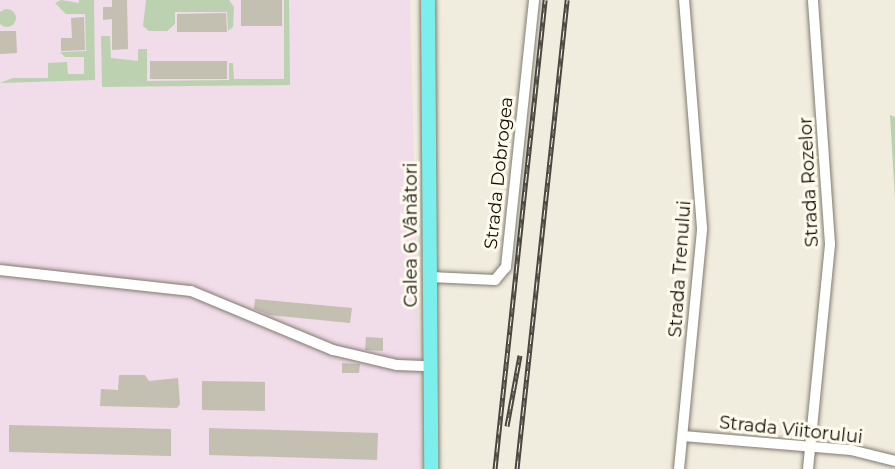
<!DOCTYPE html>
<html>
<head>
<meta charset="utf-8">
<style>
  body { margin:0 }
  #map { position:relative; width:895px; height:469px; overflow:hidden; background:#f1edde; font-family:Montserrat,sans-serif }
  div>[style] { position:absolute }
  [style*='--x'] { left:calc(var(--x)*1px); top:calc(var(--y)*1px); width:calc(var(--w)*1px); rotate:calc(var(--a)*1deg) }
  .industrial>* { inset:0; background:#f1dcea }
  .green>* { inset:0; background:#bbd1b0 }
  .round { border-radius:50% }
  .building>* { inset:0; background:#c3bfb1 }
  .roads { filter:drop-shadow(0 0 2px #807b6f) drop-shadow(0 0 2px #807b6f) }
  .minor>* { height:10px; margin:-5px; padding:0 5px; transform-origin:5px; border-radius:5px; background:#fff }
  .major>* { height:14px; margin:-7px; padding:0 7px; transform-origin:7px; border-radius:7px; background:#7cefec }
  .rail>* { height:5px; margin-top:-2.5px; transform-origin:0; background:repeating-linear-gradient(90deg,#fefaec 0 9px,#494740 0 18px); box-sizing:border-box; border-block:2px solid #494740 }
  span { translate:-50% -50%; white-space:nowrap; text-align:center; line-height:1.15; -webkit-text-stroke:6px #fefaec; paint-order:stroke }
  .street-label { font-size:18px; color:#0f0e09 }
</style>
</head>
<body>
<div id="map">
  <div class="industrial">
    <div style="clip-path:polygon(0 0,410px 0,422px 469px,0 469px)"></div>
  </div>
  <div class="green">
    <div style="clip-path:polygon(79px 0,94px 0,95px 80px,0 83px,13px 78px,48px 78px,48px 63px,67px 62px,68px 74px,84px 74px,84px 57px,65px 57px,60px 52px,86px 51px,85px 14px,66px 14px,55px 3px,61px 0,79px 3px)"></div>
    <div style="clip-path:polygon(146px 0,229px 0,234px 7px,233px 27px,228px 31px,227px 12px,175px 12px,175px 24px,167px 31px,149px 31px,143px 26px)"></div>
    <div style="clip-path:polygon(284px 0,289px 0,290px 85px,102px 87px,101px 36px,110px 36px,111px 58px,138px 61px,138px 49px,147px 49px,147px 81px,229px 80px,229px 63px,233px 63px,234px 79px,284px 79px)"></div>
    <div class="round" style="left:-2px;top:9px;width:18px;height:18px"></div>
    <div style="clip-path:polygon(890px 115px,895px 117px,895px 199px)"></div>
  </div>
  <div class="building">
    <div style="clip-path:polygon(112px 0,127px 0,128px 49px,112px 50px,112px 19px,103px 20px,103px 7px,112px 7px)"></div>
    <div style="clip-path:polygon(241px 0,282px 0,282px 26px,241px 26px)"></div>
    <div style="clip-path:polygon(226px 13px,227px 32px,177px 32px,177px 14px)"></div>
    <div style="clip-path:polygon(84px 17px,85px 50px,61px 51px,61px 38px,72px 38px,71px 18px)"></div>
    <div style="clip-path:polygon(0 31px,16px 31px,17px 53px,0 54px)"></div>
    <div style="clip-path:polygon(150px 61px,227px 61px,227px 79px,150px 79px)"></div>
    <div style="clip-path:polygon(255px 299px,352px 308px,350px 323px,269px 315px,254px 309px)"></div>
    <div style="clip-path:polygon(366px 337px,383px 338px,383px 351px,365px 350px)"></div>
    <div style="clip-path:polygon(342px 363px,360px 364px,359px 373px,342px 373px)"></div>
    <div style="clip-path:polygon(119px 375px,145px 375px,149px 381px,178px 378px,180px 404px,177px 408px,100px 406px,101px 389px,118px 390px)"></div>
    <div style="clip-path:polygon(202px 381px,265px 382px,265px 411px,202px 410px)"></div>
    <div style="clip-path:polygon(9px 425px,171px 429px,171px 456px,9px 452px)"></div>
    <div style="clip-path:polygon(209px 428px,378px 433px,377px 460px,209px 455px)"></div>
  </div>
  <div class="roads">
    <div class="minor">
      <div style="--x:0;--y:270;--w:192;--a:6.3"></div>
      <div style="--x:191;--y:291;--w:154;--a:22.6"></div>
      <div style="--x:333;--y:350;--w:66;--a:13.2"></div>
      <div style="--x:397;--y:365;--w:33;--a:2"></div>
      <div style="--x:430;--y:277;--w:65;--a:2.6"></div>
      <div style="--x:495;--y:280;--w:17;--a:-50"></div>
      <div style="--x:506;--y:267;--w:268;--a:-84"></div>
      <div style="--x:683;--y:436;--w:169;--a:4.8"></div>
      <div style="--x:851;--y:450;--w:45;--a:14"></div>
      <div style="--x:679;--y:469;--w:242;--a:-84.5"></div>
      <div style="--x:702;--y:228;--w:229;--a:-94.5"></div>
      <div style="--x:808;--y:469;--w:226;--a:-84.4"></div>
      <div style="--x:830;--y:244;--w:245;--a:-94"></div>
    </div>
    <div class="major">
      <div style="--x:428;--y:0;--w:469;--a:89.6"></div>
    </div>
  </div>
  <div class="rail">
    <div style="--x:507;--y:426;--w:72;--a:-79.6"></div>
    <div style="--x:495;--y:469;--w:472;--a:-83.9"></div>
    <div style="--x:517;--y:469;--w:472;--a:-83.9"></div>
  </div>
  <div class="street-label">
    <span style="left:499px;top:173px;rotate:-84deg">Strada Dobrogea</span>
    <span style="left:809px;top:182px;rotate:-93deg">Strada Rozelor</span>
    <span style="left:411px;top:235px;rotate:-90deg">Calea 6 Vânători</span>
    <span style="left:680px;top:269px;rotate:-86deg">Strada Trenului</span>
    <span style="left:791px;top:430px;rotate:6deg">Strada Viitorului</span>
  </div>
</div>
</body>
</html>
